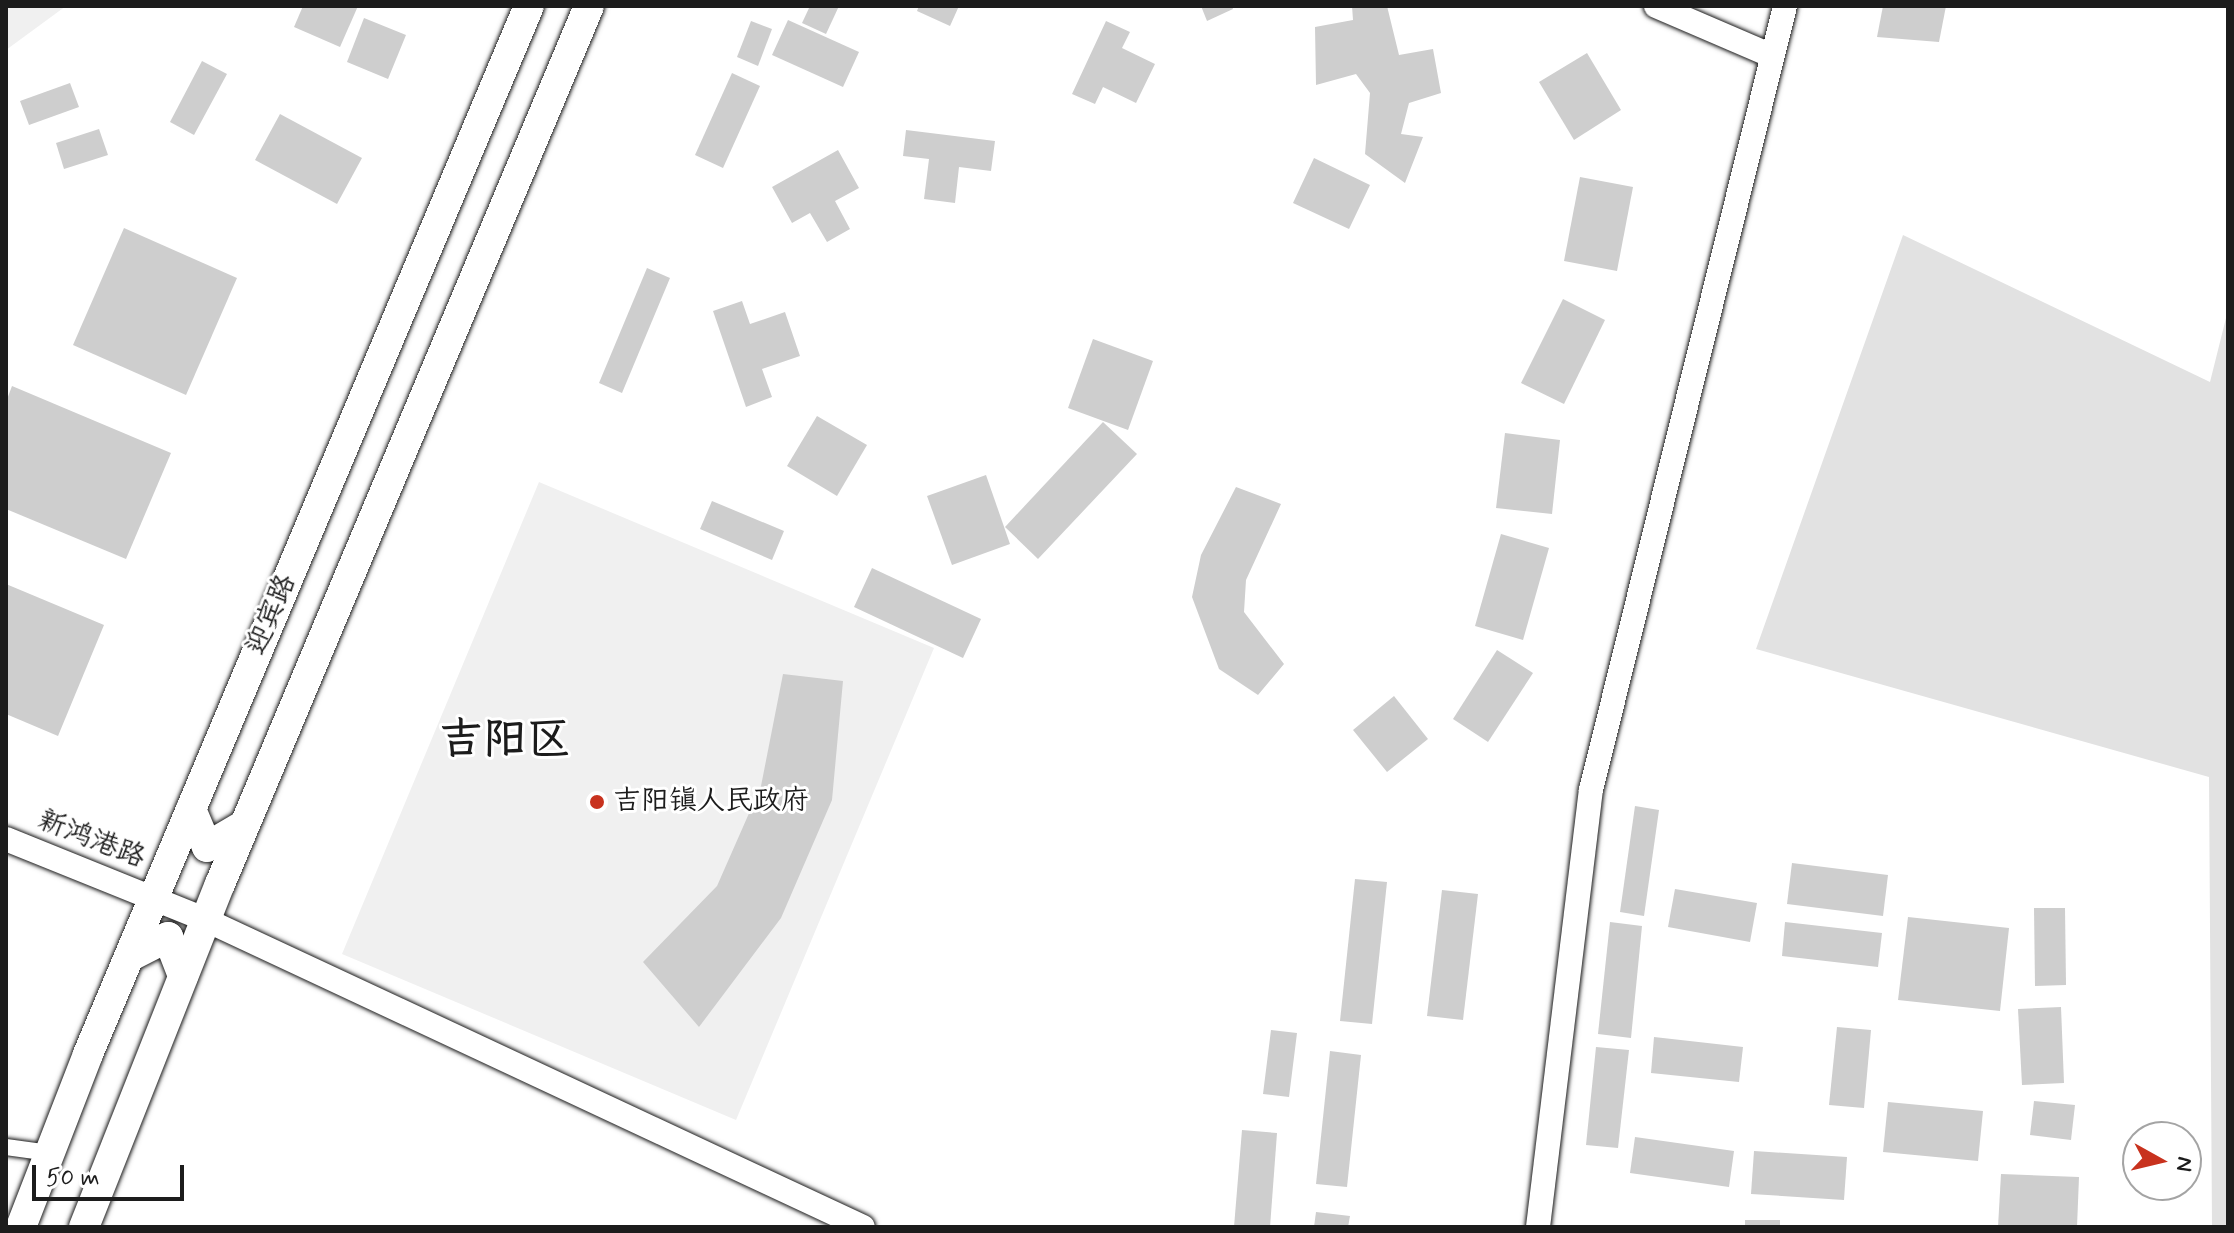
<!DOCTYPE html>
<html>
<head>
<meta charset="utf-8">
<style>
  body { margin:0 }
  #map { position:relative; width:2234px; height:1233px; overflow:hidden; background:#fff; font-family:Mynerve,"LXGW WenKai TC",sans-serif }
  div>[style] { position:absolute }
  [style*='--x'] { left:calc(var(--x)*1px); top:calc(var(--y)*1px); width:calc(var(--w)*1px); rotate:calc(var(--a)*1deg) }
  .built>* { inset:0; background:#f0f0f0 }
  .green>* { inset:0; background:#e2e2e2 }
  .building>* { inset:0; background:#cecece }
  .roads { filter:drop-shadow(0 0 2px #1c1c1c) drop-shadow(0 0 2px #1c1c1c) }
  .street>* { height:16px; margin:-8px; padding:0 8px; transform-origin:8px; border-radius:8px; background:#fff }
  .secondary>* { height:24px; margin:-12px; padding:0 12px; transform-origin:12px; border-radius:12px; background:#fff }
  .highway>* { height:30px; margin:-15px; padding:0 15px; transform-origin:15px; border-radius:15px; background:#fff }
  .dots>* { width:22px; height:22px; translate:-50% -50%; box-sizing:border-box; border:4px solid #fff; border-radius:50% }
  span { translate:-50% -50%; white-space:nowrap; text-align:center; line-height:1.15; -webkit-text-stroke:6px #fff; paint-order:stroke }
  .street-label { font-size:28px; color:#1c1c1c }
  .poi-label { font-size:28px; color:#1c1c1c }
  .left { translate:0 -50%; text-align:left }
  .town-label { font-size:44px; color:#1c1c1c; font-weight:700 }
  .frame { position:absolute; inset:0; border:8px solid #1c1c1c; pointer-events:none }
  .north { position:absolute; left:2122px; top:1121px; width:80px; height:80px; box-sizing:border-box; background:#fff; border:2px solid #a4a4a4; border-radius:50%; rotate:98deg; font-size:22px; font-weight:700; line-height:32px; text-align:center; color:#1c1c1c }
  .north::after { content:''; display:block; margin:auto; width:28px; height:36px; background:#c8321e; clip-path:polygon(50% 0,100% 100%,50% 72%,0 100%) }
  .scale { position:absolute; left:32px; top:1165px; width:152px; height:36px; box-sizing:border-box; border:4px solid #1c1c1c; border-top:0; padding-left:10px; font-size:24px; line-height:28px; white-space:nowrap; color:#1c1c1c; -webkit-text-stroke:6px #fff; paint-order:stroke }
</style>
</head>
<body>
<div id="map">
  <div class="built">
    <div style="clip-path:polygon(6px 6px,66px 6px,6px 50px)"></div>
    <div style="clip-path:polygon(539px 482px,934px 648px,736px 1120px,342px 954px)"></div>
  </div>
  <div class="green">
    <div style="clip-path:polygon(1903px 235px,2210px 382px,2228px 310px,2228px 1227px,2212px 1227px,2209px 777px,1756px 649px)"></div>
  </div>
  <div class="building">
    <div style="clip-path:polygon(303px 6px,358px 6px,340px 47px,294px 27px)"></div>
    <div style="clip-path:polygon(810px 6px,839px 6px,826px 34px,802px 23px)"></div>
    <div style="clip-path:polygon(919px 6px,959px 6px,950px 26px,917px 11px)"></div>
    <div style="clip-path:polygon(1201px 6px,1232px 6px,1233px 9px,1207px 21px)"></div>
    <div style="clip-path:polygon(1352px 6px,1387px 6px,1399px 55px,1433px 49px,1441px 93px,1409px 103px,1401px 134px,1423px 137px,1405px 183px,1365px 154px,1370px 93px,1356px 74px,1316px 85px,1315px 27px,1353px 20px)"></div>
    <div style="clip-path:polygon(1883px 6px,1946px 6px,1939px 42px,1877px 37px)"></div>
    <div style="clip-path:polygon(364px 18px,406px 35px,388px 79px,347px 62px)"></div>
    <div style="clip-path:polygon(788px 20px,859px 52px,843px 87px,772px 55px)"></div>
    <div style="clip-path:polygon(751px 21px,772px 29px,758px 66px,737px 57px)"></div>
    <div style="clip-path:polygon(1106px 21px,1130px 32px,1122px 48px,1155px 64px,1136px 103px,1103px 87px,1095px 104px,1072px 94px)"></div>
    <div style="clip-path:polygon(1587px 53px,1621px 110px,1574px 140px,1539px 82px)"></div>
    <div style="clip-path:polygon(202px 61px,227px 74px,194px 135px,170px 122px)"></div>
    <div style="clip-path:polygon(732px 73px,760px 86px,723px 168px,695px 155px)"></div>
    <div style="clip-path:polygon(70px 83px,79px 107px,29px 125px,20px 101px)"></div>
    <div style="clip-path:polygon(280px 114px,362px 158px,337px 204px,255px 160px)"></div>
    <div style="clip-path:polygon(99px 129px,108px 155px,64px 169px,56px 143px)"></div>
    <div style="clip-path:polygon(906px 130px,995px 141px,991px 171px,959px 167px,955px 203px,924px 199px,929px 159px,903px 156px)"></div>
    <div style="clip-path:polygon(838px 150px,859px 188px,835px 201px,850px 229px,827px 242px,810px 213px,792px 223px,772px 187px)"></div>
    <div style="clip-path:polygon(1314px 158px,1370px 185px,1349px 229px,1293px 203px)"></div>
    <div style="clip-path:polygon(1580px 177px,1633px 187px,1617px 271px,1564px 261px)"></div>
    <div style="clip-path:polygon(124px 228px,237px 278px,186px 395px,73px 345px)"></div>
    <div style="clip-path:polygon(647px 268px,670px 278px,622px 393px,599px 383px)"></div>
    <div style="clip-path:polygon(1563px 299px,1605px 320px,1564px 404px,1521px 383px)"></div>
    <div style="clip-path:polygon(742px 301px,750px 324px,785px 312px,800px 356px,762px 369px,772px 397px,746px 407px,713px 311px)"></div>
    <div style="clip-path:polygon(1093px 339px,1153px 361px,1128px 430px,1068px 408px)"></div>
    <div style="clip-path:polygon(12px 386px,171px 453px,126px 559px,6px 509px,6px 402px)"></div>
    <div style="clip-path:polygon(817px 416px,867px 445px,837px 496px,787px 466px)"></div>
    <div style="clip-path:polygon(1103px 422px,1137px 454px,1038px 559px,1005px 527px)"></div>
    <div style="clip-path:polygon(1505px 433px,1560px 440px,1552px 514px,1496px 508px)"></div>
    <div style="clip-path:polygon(986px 475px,1010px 544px,952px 565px,927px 496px)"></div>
    <div style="clip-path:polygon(1236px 487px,1281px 504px,1246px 580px,1244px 612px,1284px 664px,1258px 695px,1219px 669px,1192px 597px,1201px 555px)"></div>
    <div style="clip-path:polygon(712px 501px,784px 531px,772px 560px,700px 529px)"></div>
    <div style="clip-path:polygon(1501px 534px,1549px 548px,1523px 640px,1475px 626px)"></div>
    <div style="clip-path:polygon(872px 568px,981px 619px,963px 658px,854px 607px)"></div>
    <div style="clip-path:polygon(6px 584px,104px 625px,58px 736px,6px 714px)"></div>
    <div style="clip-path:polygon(1497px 650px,1533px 673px,1488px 742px,1453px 719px)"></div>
    <div style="clip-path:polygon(783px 674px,843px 681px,832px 800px,781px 918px,699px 1027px,643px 962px,717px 886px,761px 786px)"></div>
    <div style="clip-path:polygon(1394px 696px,1428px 739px,1387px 772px,1353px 730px)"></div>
    <div style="clip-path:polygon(1635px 806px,1659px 810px,1644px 916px,1620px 912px)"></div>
    <div style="clip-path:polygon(1792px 863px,1888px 875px,1883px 916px,1787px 904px)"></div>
    <div style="clip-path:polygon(1355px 879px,1387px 882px,1372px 1024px,1340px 1021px)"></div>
    <div style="clip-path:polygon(1675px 889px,1757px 903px,1750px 942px,1668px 927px)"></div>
    <div style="clip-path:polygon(1442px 890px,1478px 894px,1463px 1020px,1427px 1016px)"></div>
    <div style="clip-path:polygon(2034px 908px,2065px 908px,2066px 985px,2035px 986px)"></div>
    <div style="clip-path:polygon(1908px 917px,2009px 928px,2000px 1011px,1898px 1000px)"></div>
    <div style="clip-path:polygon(1610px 922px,1642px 926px,1631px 1038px,1598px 1034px)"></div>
    <div style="clip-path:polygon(1785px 922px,1882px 933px,1878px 967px,1782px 956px)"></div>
    <div style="clip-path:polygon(2061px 1007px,2064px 1083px,2022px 1085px,2018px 1009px)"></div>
    <div style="clip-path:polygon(1837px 1027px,1871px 1030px,1864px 1108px,1829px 1105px)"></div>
    <div style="clip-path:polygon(1271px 1030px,1297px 1033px,1289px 1097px,1263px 1094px)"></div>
    <div style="clip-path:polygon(1654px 1037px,1743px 1047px,1739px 1082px,1651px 1073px)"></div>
    <div style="clip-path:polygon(1596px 1047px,1629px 1050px,1618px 1148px,1586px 1145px)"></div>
    <div style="clip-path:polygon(1330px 1051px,1361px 1055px,1347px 1187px,1316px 1184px)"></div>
    <div style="clip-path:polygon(2034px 1101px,2075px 1105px,2071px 1140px,2030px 1135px)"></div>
    <div style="clip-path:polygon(1888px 1102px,1983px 1111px,1978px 1161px,1883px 1152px)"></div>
    <div style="clip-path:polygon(1242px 1130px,1277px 1133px,1270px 1227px,1234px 1227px)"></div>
    <div style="clip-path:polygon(1635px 1137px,1734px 1151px,1729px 1187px,1630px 1173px)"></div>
    <div style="clip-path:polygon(1754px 1151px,1847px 1157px,1844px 1200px,1751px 1194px)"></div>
    <div style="clip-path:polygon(2001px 1174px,2079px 1177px,2077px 1227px,1998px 1227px)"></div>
    <div style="clip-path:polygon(1316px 1212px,1350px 1216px,1348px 1227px,1314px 1227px)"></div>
    <div style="clip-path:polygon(1745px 1220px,1780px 1220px,1780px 1227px,1745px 1227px)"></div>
  </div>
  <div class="roads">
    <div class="street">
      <div style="--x:6;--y:1147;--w:44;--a:7.8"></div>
    </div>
    <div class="secondary">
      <div style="--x:1656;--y:6;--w:126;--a:23.3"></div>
      <div style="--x:6;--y:839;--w:216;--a:22"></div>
      <div style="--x:206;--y:920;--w:725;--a:25.05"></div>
      <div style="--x:1538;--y:1227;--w:440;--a:-83.1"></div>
      <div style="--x:1591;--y:790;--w:808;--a:-76.1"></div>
    </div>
    <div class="highway">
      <div style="--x:191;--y:809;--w:41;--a:67.2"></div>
      <div style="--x:207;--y:847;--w:43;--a:-30.7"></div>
      <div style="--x:129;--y:957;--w:44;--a:-27.1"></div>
      <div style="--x:168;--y:937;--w:42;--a:69"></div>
      <div style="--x:21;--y:1227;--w:186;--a:-68.8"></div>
      <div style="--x:88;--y:1054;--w:1137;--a:-67.18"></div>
      <div style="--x:84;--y:1227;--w:369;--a:-68.4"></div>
      <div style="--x:220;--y:884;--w:952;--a:-67.2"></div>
    </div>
  </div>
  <div class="dots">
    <div style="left:597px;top:802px;background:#c8321e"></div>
  </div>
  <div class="street-label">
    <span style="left:272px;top:615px;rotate:-67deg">迎宾路</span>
    <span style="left:91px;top:840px;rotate:21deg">新鸿港路</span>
  </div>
  <div class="poi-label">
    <span class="left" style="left:613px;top:802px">吉阳镇人民政府</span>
  </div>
  <div class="town-label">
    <span style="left:505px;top:741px">吉阳区</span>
  </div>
  <div class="frame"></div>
  <div class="north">N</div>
  <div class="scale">50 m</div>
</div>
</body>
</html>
